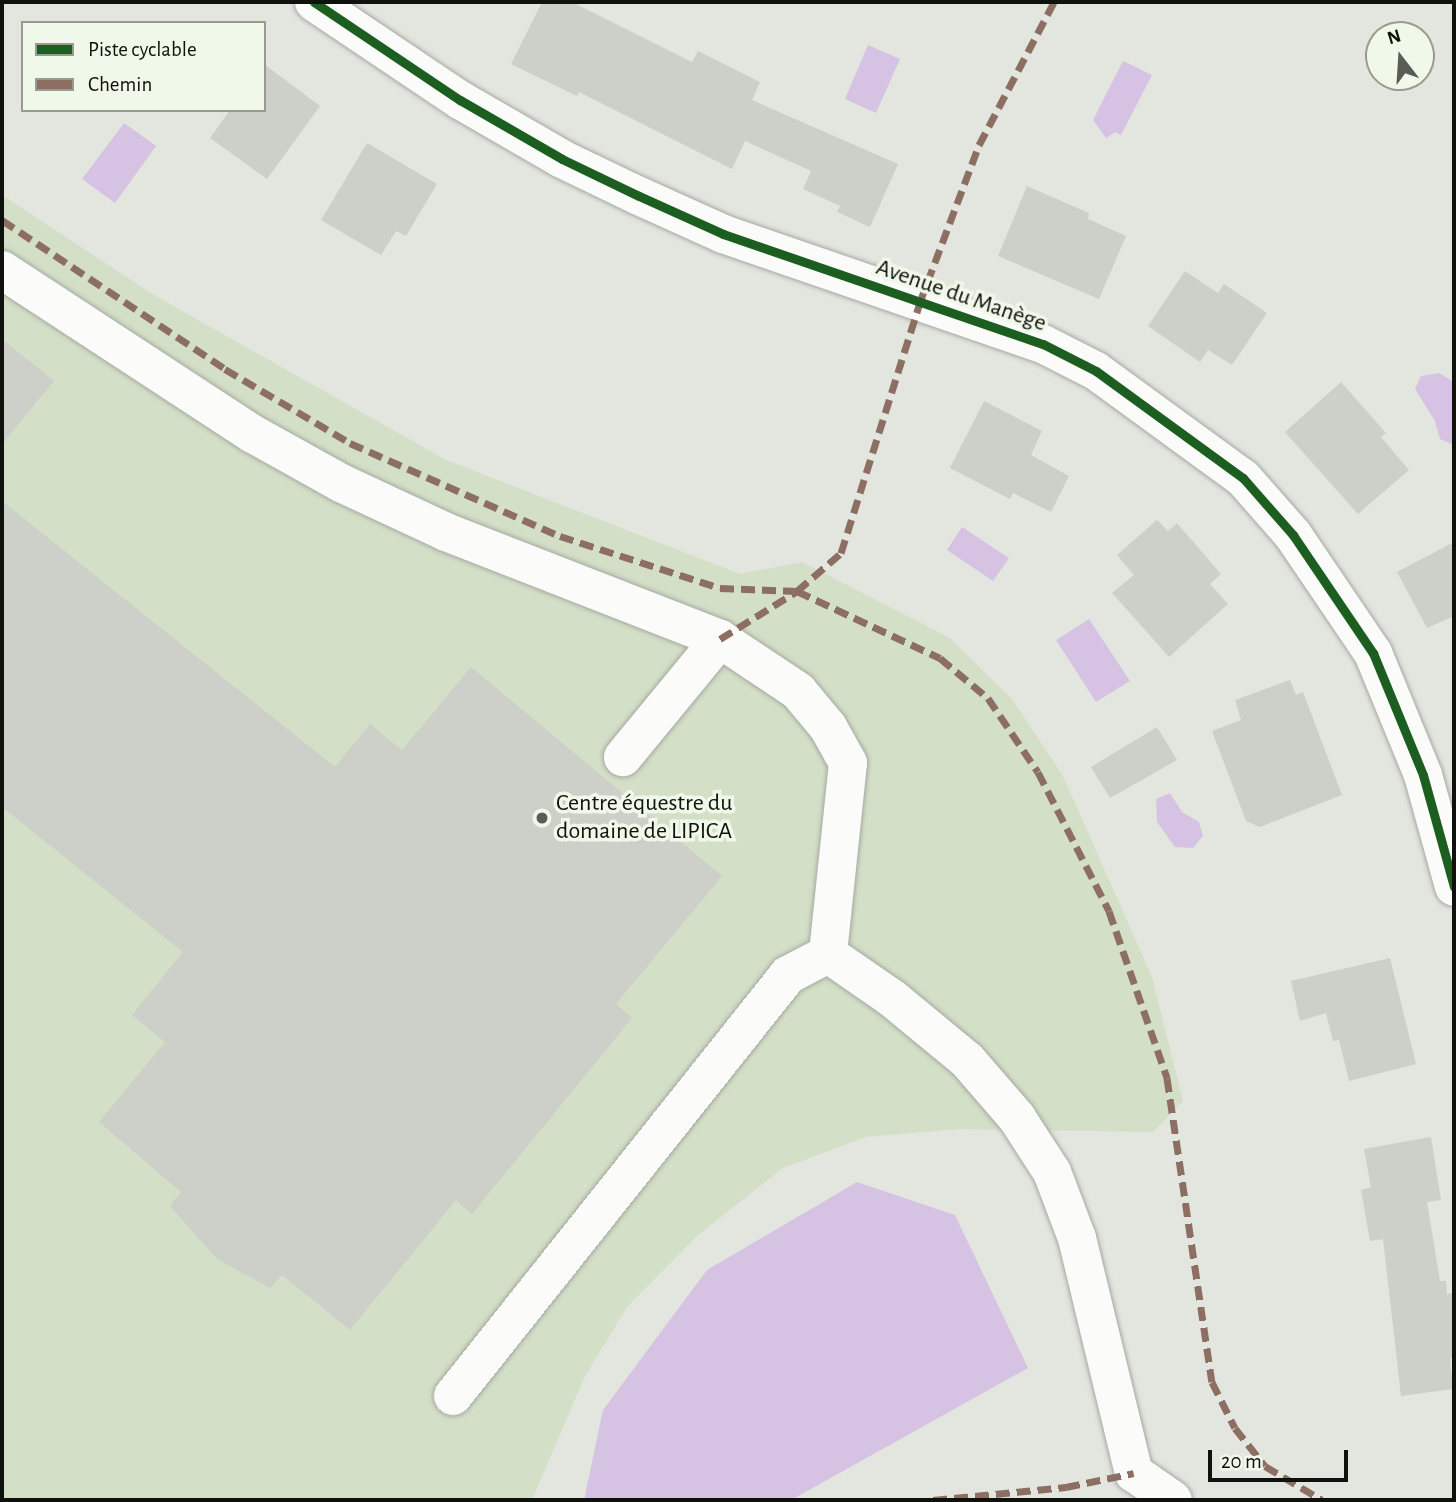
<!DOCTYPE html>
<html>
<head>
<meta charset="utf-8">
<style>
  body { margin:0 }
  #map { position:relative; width:1456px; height:1502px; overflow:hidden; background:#e3e6de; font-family:"Alegreya Sans",sans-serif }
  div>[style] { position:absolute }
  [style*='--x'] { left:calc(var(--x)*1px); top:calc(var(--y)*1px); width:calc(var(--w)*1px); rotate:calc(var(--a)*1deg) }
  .green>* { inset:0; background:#d3dfc6 }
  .water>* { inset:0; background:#d6c2e3 }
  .building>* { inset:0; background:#cdcfc9 }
  .roads { filter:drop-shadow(0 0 2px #a6a9a3) drop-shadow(0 0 2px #a6a9a3) }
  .minor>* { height:38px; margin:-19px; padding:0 19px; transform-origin:19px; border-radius:19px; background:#fbfbfa }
  .quiet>* { height:7px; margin-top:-3.5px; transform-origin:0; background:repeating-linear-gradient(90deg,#8d6e63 0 14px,transparent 0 21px) }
  .cycleway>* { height:9px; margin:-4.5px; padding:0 4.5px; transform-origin:4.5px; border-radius:4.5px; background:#1b5e20 }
  .dots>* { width:19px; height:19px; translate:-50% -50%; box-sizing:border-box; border:4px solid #f0f8e9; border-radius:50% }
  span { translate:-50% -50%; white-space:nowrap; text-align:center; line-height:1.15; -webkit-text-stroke:7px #f0f8e9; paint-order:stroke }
  .street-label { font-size:24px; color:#0e110c }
  .poi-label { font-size:24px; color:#0e110c }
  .left { translate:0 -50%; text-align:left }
  .frame { position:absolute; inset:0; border:4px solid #0e110c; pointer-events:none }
  .legend { position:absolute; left:21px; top:21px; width:245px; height:91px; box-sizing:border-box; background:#f0f8e9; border:2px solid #969c91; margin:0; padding:9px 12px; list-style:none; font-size:21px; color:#0e110c }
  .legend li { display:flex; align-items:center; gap:14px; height:35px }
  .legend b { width:35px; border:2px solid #969c91 }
  .north { position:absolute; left:1365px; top:21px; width:70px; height:70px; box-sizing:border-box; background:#f0f8e9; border:2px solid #969c91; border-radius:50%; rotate:343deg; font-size:19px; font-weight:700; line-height:28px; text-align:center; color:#0e110c }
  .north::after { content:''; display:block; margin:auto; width:24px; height:32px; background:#595c56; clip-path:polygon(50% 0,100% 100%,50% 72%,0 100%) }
  .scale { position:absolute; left:1208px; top:1450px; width:140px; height:32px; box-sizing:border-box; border:4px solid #0e110c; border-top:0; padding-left:9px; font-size:21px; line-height:24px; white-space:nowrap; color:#0e110c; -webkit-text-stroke:5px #f0f8e9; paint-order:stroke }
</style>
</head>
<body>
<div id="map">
  <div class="green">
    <div style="clip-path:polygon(2px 195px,154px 295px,446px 460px,740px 574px,802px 562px,950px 638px,1012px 699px,1063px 776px,1152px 977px,1183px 1101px,1153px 1132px,960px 1129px,866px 1137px,783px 1168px,698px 1235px,627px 1307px,584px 1378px,532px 1500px,2px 1500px)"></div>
  </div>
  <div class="water">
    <div style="clip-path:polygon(868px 45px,900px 59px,876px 113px,845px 99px)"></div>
    <div style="clip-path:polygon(1123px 61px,1152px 75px,1121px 135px,1115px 132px,1106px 138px,1093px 120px)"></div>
    <div style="clip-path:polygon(124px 123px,156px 146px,115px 203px,82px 179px)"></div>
    <div style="clip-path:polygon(1439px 373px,1454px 382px,1454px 445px,1440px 439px,1435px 421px,1415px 389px,1421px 376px)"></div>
    <div style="clip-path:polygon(962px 527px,1009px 558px,993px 581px,947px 550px)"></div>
    <div style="clip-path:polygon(1089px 619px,1130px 681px,1096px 702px,1056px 640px)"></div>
    <div style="clip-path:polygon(1170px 793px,1182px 812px,1199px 822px,1203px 836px,1193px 848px,1175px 847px,1157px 822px,1156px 799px)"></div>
    <div style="clip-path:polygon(857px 1182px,955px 1215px,1028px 1368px,791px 1500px,584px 1500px,603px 1410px,707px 1270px)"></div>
  </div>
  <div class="building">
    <div style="clip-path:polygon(542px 2px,572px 2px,692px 62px,698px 51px,760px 82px,752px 100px,898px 164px,870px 227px,837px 212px,840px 206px,803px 189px,811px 171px,745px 141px,732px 169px,579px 92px,577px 96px,511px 64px)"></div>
    <div style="clip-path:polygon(264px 64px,320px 106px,267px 179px,210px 138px,230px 110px,264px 110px)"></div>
    <div style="clip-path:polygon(367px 143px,437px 184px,406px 236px,396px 231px,381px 255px,321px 220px)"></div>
    <div style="clip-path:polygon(1027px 186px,1089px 213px,1088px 219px,1126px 236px,1099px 299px,998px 256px)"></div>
    <div style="clip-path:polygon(1185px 271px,1218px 293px,1224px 284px,1267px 313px,1232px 365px,1208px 350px,1200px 362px,1148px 326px)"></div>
    <div style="clip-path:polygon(2px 339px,54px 381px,2px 444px)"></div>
    <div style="clip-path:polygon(1341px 382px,1386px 433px,1381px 437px,1409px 470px,1358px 514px,1285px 432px)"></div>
    <div style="clip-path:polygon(984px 401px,1042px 431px,1031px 455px,1069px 476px,1051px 512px,1013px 493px,1010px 499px,950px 468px)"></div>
    <div style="clip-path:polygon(2px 501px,335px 767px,370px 724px,402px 750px,471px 667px,722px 876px,616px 1004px,632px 1018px,472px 1214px,456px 1200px,350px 1330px,282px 1275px,270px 1288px,217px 1259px,170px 1206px,181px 1192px,99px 1122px,165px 1042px,132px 1015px,183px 952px,2px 807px)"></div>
    <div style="clip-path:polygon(1157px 520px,1168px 531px,1177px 523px,1221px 574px,1210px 584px,1228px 604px,1169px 657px,1112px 593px,1134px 575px,1117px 555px)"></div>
    <div style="clip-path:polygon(1454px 542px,1454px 616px,1427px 628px,1397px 572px)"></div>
    <div style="clip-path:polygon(1290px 680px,1296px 695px,1303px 692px,1342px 795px,1260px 827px,1246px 821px,1212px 731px,1241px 720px,1235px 700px)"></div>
    <div style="clip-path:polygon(1157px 727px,1177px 760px,1110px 798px,1091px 767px)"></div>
    <div style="clip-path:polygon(1390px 958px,1416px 1064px,1349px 1081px,1339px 1040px,1333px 1041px,1326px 1013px,1300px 1021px,1291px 981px)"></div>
    <div style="clip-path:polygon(1431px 1137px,1441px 1200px,1427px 1202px,1440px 1281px,1446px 1281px,1447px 1294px,1454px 1293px,1454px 1358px,1450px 1359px,1453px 1389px,1401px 1396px,1383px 1239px,1370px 1241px,1361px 1190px,1371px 1187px,1364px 1149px)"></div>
  </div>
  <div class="roads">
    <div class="minor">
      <div style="--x:314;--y:2;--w:176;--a:33.9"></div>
      <div style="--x:460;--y:100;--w:118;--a:30"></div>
      <div style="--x:562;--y:159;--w:85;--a:25.7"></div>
      <div style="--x:639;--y:196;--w:92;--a:24.3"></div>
      <div style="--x:723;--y:234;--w:338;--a:19"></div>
      <div style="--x:1043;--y:344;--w:59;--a:27"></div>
      <div style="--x:1096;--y:371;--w:182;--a:36.1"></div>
      <div style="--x:1243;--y:478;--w:76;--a:48.7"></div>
      <div style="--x:1293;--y:535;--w:143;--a:55.9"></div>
      <div style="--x:1373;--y:653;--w:132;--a:67.7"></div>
      <div style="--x:1423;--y:775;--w:116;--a:74.5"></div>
      <div style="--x:2;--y:270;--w:300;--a:33.2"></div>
      <div style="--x:253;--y:434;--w:101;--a:29.1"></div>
      <div style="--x:341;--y:483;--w:116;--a:25"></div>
      <div style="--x:446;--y:532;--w:294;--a:21.3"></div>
      <div style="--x:720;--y:639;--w:153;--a:129.4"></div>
      <div style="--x:720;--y:639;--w:94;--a:33.7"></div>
      <div style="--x:798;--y:691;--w:47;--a:50.2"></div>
      <div style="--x:828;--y:727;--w:41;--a:60.9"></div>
      <div style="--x:848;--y:763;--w:192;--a:96"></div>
      <div style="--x:828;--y:954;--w:79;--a:34.7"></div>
      <div style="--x:893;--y:999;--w:96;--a:39.5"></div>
      <div style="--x:967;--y:1060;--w:77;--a:49.2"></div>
      <div style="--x:1017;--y:1118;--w:64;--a:57.1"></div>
      <div style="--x:1052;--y:1172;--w:71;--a:69.3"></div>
      <div style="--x:1077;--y:1238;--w:242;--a:76.4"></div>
      <div style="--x:1134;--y:1473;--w:47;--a:34.7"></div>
      <div style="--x:453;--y:1396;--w:538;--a:-51.49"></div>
      <div style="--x:788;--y:975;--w:45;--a:-27.7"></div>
    </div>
  </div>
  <div class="quiet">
    <div style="--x:2;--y:220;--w:268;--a:33.7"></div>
    <div style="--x:225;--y:369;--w:145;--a:30.6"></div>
    <div style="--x:350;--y:443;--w:230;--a:23.9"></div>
    <div style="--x:560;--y:536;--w:168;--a:18"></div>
    <div style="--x:720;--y:588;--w:77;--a:2.2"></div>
    <div style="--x:797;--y:591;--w:158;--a:25.1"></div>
    <div style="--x:940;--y:658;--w:62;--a:39.8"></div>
    <div style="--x:988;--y:698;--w:89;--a:56"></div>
    <div style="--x:1038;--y:772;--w:156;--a:62.9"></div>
    <div style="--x:1109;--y:911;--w:177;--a:70.8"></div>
    <div style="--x:1167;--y:1078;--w:307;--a:81.6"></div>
    <div style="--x:1212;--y:1382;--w:51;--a:63.4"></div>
    <div style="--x:1235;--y:1428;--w:48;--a:51.7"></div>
    <div style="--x:1265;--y:1466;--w:66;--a:30.8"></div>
    <div style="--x:720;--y:639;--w:91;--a:-31.9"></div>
    <div style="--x:797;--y:591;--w:58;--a:-40.8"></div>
    <div style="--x:841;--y:553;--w:263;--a:-72.5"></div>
    <div style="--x:920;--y:302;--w:168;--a:-69.4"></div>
    <div style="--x:979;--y:145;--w:161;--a:-62.3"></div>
    <div style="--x:933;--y:1500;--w:134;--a:-5.6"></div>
    <div style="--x:1066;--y:1487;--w:69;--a:-11.6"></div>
  </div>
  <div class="cycleway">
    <div style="--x:314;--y:2;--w:176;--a:33.9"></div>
    <div style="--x:460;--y:100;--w:118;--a:30"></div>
    <div style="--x:562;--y:159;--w:85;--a:25.7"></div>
    <div style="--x:639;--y:196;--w:92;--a:24.3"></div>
    <div style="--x:723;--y:234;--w:338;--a:19"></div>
    <div style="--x:1043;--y:344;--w:59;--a:27"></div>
    <div style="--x:1096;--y:371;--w:182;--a:36.1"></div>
    <div style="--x:1243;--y:478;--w:76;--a:48.7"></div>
    <div style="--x:1293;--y:535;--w:143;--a:55.9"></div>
    <div style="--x:1373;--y:653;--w:132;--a:67.7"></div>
    <div style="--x:1423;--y:775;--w:116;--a:74.5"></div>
  </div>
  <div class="dots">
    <div style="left:542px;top:818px;background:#595c56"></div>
  </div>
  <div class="street-label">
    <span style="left:961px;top:296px;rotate:19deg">Avenue du Manège</span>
  </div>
  <div class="poi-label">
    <span class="left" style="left:556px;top:818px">Centre équestre du<br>domaine de LIPICA</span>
  </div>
  <div class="frame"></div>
  <ul class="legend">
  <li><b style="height:9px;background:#1b5e20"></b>Piste cyclable</li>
  <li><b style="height:9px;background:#8d6e63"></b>Chemin</li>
  </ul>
  <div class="north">N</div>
  <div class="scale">20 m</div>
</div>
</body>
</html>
